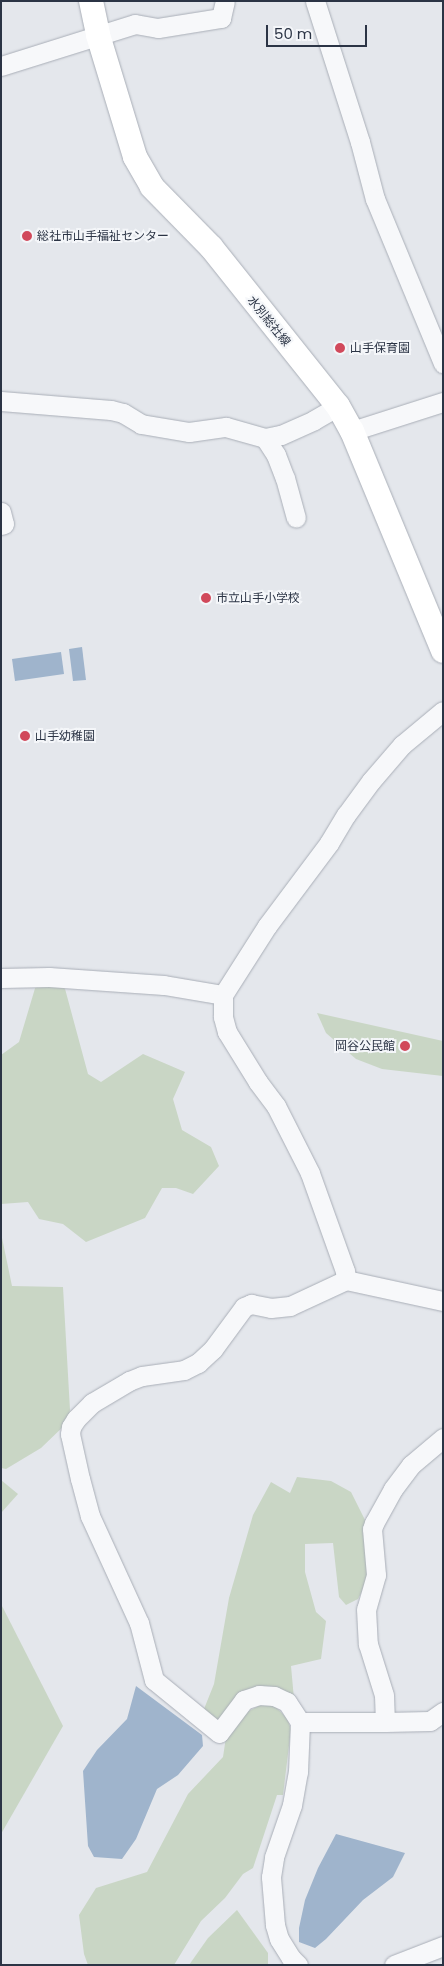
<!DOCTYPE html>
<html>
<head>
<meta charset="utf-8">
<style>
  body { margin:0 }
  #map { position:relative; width:444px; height:1966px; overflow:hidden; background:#e4e7ec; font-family:Poppins,"Noto Sans JP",sans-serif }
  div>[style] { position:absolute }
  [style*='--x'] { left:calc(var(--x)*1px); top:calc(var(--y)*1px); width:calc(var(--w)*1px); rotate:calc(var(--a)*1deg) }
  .green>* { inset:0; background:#c9d6c5 }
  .water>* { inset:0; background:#9fb4cc }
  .roads { filter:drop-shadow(0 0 1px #a9aeb7) drop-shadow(0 0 1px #a9aeb7) }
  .minor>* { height:19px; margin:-9.5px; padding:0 9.5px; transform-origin:9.5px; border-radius:9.5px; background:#f7f8fa }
  .major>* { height:24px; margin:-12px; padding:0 12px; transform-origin:12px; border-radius:12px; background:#fff }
  .dots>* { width:14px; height:14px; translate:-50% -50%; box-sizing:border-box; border:2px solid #f4f6f9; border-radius:50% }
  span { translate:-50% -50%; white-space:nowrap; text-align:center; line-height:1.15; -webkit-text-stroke:4px #f4f6f9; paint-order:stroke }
  .poi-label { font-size:12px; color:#2b3445 }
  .left { translate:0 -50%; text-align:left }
  .right { translate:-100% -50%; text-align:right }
  .street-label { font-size:12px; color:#2b3445 }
  .frame { position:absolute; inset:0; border:2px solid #2b3445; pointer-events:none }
  .scale { position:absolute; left:266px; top:25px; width:101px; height:22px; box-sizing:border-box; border:2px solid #2b3445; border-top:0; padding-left:6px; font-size:15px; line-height:18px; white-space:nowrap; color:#2b3445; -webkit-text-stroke:4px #f4f6f9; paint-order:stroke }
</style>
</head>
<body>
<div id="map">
  <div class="green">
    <div style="clip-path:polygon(36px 985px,64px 985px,88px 1074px,101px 1082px,143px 1054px,185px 1072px,173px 1099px,182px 1130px,211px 1147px,219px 1166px,193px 1194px,176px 1188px,162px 1188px,145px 1218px,86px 1242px,63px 1224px,39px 1219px,28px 1202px,1px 1204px,1px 1055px,19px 1042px)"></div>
    <div style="clip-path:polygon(317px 1013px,443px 1041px,443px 1076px,382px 1069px,356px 1059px,326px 1033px)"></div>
    <div style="clip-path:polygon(1px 1233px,12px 1286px,63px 1287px,70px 1410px,67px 1423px,41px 1448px,6px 1469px,1px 1468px)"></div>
    <div style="clip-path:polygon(297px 1477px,331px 1481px,351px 1492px,366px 1522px,368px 1580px,358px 1599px,346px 1605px,339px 1597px,333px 1543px,305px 1544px,305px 1572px,316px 1612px,326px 1621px,321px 1659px,291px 1666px,294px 1699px,259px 1688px,217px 1725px,202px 1714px,214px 1684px,229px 1598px,253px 1515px,271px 1482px,290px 1493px)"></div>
    <div style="clip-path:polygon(1px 1480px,18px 1494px,1px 1513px)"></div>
    <div style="clip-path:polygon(1px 1604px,63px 1726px,1px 1834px)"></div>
    <div style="clip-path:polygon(264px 1703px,275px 1706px,287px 1718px,291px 1729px,283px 1795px,277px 1795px,253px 1868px,243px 1874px,225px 1898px,201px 1921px,174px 1965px,88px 1965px,84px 1954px,79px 1915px,96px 1888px,147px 1872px,188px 1794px,223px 1757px,226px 1737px,247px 1712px)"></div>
    <div style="clip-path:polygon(237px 1910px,268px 1953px,268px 1965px,189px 1965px,208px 1938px)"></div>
  </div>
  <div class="water">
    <div style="clip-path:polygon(82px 647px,86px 680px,73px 681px,69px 649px)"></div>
    <div style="clip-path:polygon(61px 652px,64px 674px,15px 681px,12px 659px)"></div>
    <div style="clip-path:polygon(136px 1686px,202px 1735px,203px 1746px,178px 1775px,157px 1789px,136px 1839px,122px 1859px,94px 1857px,88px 1846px,83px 1771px,97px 1750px,127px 1719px)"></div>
    <div style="clip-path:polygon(336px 1834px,405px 1853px,393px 1877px,363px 1900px,326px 1939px,315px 1948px,299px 1942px,299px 1928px,305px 1900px,318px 1868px)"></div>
  </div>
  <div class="roads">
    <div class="minor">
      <div style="--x:315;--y:1;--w:148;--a:72.3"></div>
      <div style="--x:360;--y:142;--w:59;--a:75.3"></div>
      <div style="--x:375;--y:199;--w:178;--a:67.5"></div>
      <div style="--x:1;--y:66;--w:140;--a:-17.4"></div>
      <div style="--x:135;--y:24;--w:23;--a:10"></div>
      <div style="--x:158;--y:28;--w:64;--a:-9"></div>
      <div style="--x:221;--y:18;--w:17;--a:-77"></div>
      <div style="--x:1;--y:401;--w:110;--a:4.7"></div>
      <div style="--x:111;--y:410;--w:12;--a:14"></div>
      <div style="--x:123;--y:413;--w:21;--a:31"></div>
      <div style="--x:141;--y:424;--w:49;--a:9.5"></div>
      <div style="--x:189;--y:432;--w:37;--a:-8"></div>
      <div style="--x:226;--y:427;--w:41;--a:15.8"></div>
      <div style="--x:265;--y:438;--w:16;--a:-11"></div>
      <div style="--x:281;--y:435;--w:36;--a:-24"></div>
      <div style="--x:314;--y:420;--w:28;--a:-30"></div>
      <div style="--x:352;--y:431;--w:96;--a:-17.7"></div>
      <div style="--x:265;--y:438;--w:20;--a:57"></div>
      <div style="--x:276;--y:455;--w:25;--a:69"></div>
      <div style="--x:285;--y:478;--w:41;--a:74.6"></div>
      <div style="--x:1;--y:512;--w:12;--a:76"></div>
      <div style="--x:4;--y:524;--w:3;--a:162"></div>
      <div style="--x:1;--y:978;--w:48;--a:-1.2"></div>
      <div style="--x:49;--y:977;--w:115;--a:4"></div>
      <div style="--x:164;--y:985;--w:60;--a:9.6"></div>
      <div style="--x:346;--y:1280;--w:9;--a:-96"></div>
      <div style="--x:345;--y:1271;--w:104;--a:-109.7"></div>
      <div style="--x:310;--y:1173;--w:75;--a:-116.9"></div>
      <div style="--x:276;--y:1106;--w:30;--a:-127"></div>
      <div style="--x:258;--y:1082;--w:59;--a:-121.8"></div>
      <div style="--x:227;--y:1032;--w:16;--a:-105"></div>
      <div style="--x:223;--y:1017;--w:22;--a:-90"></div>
      <div style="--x:223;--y:995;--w:82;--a:-57.5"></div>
      <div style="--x:267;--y:926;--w:104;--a:-53.2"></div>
      <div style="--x:329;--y:843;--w:33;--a:-59"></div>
      <div style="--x:346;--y:815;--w:42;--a:-53.7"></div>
      <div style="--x:371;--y:781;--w:48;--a:-49.3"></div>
      <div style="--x:402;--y:745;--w:53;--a:-39.7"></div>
      <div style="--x:443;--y:1438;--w:42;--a:139.8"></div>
      <div style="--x:411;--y:1465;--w:30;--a:127"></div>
      <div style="--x:393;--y:1489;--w:39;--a:119"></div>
      <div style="--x:374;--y:1523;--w:6;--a:108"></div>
      <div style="--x:372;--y:1529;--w:46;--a:85"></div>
      <div style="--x:376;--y:1575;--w:35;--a:106"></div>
      <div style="--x:366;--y:1609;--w:35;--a:87"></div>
      <div style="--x:368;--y:1644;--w:53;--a:72.6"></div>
      <div style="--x:384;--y:1695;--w:27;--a:88"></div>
      <div style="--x:385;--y:1722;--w:45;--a:-1.3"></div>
      <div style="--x:430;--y:1721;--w:16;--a:-35"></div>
      <div style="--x:300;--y:1722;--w:85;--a:0"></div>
      <div style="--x:298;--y:1965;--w:10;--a:-135"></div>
      <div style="--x:291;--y:1958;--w:22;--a:-122"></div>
      <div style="--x:279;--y:1939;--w:15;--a:-106"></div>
      <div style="--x:275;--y:1925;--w:48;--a:-94.8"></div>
      <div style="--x:271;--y:1877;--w:20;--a:-81"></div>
      <div style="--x:274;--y:1857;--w:55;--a:-70.9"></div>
      <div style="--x:292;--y:1805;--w:34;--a:-80"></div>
      <div style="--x:298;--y:1772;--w:50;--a:-87.7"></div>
      <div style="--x:300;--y:1722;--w:24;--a:-123"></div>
      <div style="--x:287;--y:1702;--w:14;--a:-155"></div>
      <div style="--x:274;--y:1696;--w:15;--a:-176"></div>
      <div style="--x:259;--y:1695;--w:16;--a:162"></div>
      <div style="--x:244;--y:1700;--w:41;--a:127.1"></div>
      <div style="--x:219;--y:1733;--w:84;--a:-140.8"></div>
      <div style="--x:154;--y:1680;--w:59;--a:-104.7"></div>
      <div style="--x:139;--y:1623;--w:118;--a:-114.6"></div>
      <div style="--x:90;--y:1516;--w:38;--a:-105"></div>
      <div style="--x:80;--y:1479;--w:46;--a:-102.5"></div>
      <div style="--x:70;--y:1434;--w:7;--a:-82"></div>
      <div style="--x:71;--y:1427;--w:9;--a:-58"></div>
      <div style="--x:76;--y:1419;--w:23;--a:-45"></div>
      <div style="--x:92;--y:1403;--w:43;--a:-30.7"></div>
      <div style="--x:129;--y:1381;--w:14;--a:-21"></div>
      <div style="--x:142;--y:1376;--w:42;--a:-8.1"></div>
      <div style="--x:184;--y:1370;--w:16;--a:-27"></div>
      <div style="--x:198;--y:1363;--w:21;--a:-43"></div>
      <div style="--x:213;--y:1349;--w:52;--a:-53.6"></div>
      <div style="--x:244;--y:1307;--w:8;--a:-23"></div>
      <div style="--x:251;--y:1304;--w:20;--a:11"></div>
      <div style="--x:271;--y:1308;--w:19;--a:-6"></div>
      <div style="--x:290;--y:1306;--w:62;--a:-24.9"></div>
      <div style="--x:346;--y:1280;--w:99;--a:12.2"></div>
      <div style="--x:394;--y:1965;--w:53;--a:-21.2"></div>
    </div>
    <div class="major">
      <div style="--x:91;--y:1;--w:35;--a:78"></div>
      <div style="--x:98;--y:35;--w:127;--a:73.1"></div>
      <div style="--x:135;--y:157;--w:34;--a:60"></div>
      <div style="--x:152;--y:187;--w:84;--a:45.5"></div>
      <div style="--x:211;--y:247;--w:203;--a:51.4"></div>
      <div style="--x:338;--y:406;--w:29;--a:61"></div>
      <div style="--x:352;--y:431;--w:238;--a:67.5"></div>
    </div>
  </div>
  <div class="dots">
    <div style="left:27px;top:236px;background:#d1495b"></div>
    <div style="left:340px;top:348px;background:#d1495b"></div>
    <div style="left:206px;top:598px;background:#d1495b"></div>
    <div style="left:25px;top:736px;background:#d1495b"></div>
    <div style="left:405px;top:1046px;background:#d1495b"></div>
  </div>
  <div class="poi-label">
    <span class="left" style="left:37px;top:236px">総社市山手福祉センター</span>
    <span class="left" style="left:350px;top:348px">山手保育園</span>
    <span class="left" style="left:216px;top:598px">市立山手小学校</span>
    <span class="left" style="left:35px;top:736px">山手幼稚園</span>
    <span class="right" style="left:395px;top:1046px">岡谷公民館</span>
  </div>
  <div class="street-label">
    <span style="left:269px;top:321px;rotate:51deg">水別総社線</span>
  </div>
  <div class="frame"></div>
  <div class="scale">50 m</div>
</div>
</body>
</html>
